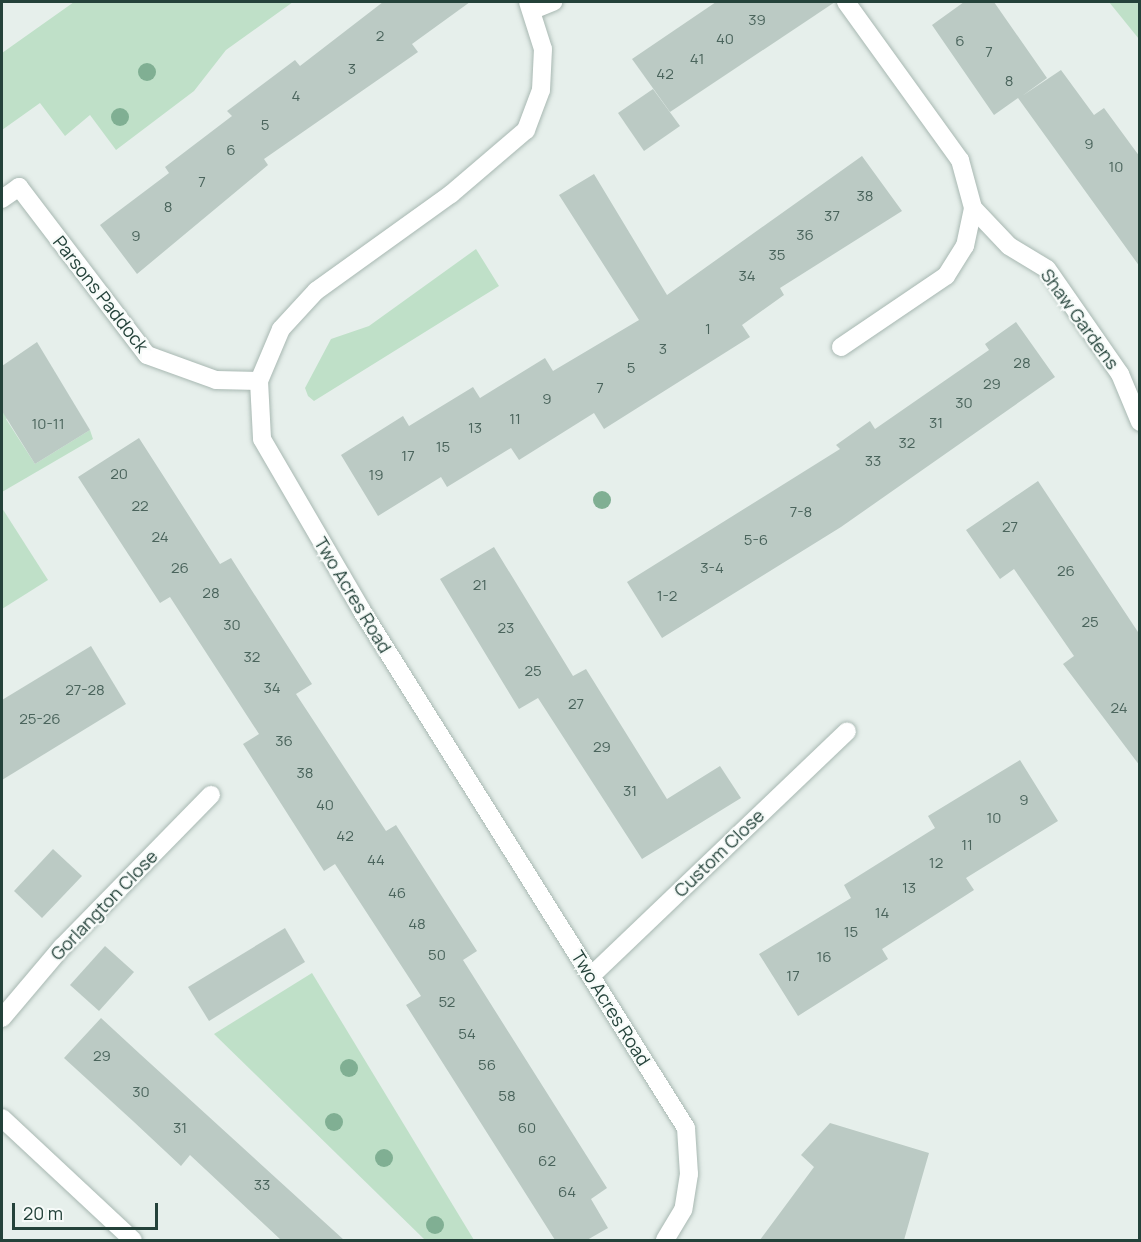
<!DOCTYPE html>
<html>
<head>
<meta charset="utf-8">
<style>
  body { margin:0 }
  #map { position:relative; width:1141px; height:1242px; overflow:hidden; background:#e6efeb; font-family:Manrope,sans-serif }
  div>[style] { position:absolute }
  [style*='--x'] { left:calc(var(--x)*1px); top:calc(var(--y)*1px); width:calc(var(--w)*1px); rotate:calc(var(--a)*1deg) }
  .green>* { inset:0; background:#bfe0c8 }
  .building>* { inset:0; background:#bbcac4 }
  .roads { filter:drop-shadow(0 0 2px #a8b8b2) drop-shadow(0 0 2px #a8b8b2) }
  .street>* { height:18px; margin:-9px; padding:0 9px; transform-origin:9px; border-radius:9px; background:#fff }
  .trees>* { width:18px; height:18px; margin:-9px; border-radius:50%; background:#80af93 }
  span { translate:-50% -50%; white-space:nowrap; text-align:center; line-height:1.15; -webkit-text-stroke:4.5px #f7fbf9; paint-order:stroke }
  .number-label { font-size:15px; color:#4a645c }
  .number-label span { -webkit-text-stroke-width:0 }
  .street-label { font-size:18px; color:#24423a }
  .frame { position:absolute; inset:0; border:3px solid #24423a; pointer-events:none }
  .scale { position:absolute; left:12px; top:1203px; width:146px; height:27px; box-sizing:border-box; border:3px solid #24423a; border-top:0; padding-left:8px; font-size:18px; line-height:21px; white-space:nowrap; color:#24423a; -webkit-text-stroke:4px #f7fbf9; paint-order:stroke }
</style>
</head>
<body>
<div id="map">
  <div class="green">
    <div style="clip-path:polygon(74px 2px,293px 2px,226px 50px,194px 91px,116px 150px,90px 115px,65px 136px,40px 103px,2px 130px,2px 53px)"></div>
    <div style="clip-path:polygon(1109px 2px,1139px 2px,1139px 39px)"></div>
    <div style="clip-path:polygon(476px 249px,499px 286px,314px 401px,308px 396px,305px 388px,331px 339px,369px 326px)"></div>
    <div style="clip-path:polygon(2px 400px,12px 415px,6px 419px,35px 464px,90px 430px,93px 439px,2px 492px)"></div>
    <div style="clip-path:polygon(2px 508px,48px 580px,2px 609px)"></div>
    <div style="clip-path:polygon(312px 973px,474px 1240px,425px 1240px,214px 1034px)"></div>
  </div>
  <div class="building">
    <div style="clip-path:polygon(383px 2px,470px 2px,412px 44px,418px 52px,264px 159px,268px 165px,137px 274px,100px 225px,169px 173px,165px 167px,232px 116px,227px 111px,295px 60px,300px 66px)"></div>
    <div style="clip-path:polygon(716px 2px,835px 2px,670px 112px,632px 59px)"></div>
    <div style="clip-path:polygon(964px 2px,994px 2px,1047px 78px,1022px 96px,1061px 70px,1094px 115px,1104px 108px,1140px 157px,1140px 267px,1018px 98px,994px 115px,932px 25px)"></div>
    <div style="clip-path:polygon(653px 89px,680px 126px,644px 151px,618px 113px)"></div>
    <div style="clip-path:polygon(862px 156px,902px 211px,780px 288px,784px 295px,742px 325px,750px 337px,604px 429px,594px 413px,519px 460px,511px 448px,447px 487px,441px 477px,378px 516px,341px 455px,403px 416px,409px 426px,473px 387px,480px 398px,545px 358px,553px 371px,639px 320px,559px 195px,594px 174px,667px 295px)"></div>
    <div style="clip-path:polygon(1016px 322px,1055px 377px,841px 527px,662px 638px,627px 582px,840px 449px,836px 445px,870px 421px,875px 429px,989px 350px,985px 344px)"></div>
    <div style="clip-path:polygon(37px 342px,90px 430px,35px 464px,2px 411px,2px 366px)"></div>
    <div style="clip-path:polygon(139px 438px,220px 564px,231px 558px,312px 684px,296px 694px,386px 831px,396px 825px,477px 951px,463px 960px,607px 1188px,591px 1199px,608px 1228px,587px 1240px,555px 1240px,406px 1005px,421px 996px,335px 864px,324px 871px,243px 744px,259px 734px,170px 597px,160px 603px,78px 477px)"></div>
    <div style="clip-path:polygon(1038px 481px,1140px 635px,1140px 766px,1063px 664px,1074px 656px,1014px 569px,1000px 579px,966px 530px)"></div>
    <div style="clip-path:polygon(494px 547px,573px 676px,586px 669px,667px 799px,720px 766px,741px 798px,642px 859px,538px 698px,519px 709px,440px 579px)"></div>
    <div style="clip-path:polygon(91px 646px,126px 704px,2px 780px,2px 700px)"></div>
    <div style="clip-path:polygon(1020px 760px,1058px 821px,966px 878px,974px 890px,882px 949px,888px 959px,798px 1016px,759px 954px,851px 898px,844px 885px,935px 828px,928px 816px)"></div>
    <div style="clip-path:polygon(53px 849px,82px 876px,42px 918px,14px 891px)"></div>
    <div style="clip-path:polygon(285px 928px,305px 962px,209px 1021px,188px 987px)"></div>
    <div style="clip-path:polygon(105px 946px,134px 972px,99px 1011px,70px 985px)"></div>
    <div style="clip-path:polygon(101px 1018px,140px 1054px,344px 1240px,281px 1240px,190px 1155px,181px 1166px,134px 1122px,64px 1058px)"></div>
    <div style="clip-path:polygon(830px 1123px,929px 1153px,904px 1240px,760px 1240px,814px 1167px,801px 1155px)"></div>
  </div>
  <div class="roads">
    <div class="street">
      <div style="--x:528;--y:2;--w:49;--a:72.3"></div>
      <div style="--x:543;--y:49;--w:41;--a:92.8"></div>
      <div style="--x:541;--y:90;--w:43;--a:110.6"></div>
      <div style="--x:526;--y:130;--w:99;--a:139.5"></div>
      <div style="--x:451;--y:194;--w:166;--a:144.3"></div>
      <div style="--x:316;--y:291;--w:52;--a:132.6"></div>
      <div style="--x:281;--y:329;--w:56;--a:112.9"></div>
      <div style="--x:259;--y:381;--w:58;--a:87"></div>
      <div style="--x:262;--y:439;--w:199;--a:59.8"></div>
      <div style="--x:362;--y:611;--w:610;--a:57.92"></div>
      <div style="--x:686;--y:1128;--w:46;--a:86.3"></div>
      <div style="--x:689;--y:1174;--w:36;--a:99"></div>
      <div style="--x:683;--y:1210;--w:35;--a:121"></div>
      <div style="--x:846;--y:2;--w:195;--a:54.2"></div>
      <div style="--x:960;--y:160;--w:50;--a:74.8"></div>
      <div style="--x:973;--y:208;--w:52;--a:46.5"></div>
      <div style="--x:1009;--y:246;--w:44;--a:31.2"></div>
      <div style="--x:1047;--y:269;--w:128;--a:55.2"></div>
      <div style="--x:1120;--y:374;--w:52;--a:67.4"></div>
      <div style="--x:533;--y:10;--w:22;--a:-22"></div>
      <div style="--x:2;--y:199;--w:21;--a:-35"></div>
      <div style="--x:19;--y:187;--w:211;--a:52.7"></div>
      <div style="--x:147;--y:355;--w:73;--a:19.9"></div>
      <div style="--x:216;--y:380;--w:43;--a:1.3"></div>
      <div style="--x:841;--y:347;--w:127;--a:-34.1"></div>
      <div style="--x:946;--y:276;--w:36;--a:-58"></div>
      <div style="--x:965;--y:246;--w:39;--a:-78"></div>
      <div style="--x:591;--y:976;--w:354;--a:-43.7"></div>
      <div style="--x:2;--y:1018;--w:93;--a:-49.8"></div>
      <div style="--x:62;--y:947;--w:213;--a:-45.6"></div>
      <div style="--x:2;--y:1118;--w:179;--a:43"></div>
    </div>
  </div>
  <div class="trees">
    <div style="left:147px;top:72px"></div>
    <div style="left:120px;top:117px"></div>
    <div style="left:602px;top:500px"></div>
    <div style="left:349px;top:1068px"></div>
    <div style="left:334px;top:1122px"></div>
    <div style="left:384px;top:1158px"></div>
    <div style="left:435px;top:1225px"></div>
  </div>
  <div class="number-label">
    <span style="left:757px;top:20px">39</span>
    <span style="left:380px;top:36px">2</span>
    <span style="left:725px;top:39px">40</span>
    <span style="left:960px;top:41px">6</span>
    <span style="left:989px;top:52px">7</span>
    <span style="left:697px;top:59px">41</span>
    <span style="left:352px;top:69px">3</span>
    <span style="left:665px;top:74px">42</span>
    <span style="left:1009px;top:81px">8</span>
    <span style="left:296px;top:96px">4</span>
    <span style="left:265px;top:125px">5</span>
    <span style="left:1089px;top:144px">9</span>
    <span style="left:231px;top:150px">6</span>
    <span style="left:1116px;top:167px">10</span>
    <span style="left:202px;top:182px">7</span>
    <span style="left:865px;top:196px">38</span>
    <span style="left:168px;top:207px">8</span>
    <span style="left:832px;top:216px">37</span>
    <span style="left:805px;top:235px">36</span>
    <span style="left:136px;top:236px">9</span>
    <span style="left:777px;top:255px">35</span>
    <span style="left:747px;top:276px">34</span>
    <span style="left:708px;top:329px">1</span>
    <span style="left:663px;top:349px">3</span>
    <span style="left:1022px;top:363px">28</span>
    <span style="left:631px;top:368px">5</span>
    <span style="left:992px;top:384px">29</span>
    <span style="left:600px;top:388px">7</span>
    <span style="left:547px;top:399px">9</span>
    <span style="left:964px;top:403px">30</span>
    <span style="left:515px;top:419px">11</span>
    <span style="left:936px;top:423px">31</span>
    <span style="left:48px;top:424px">10-11</span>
    <span style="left:475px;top:428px">13</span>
    <span style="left:907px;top:443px">32</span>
    <span style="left:443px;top:447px">15</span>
    <span style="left:408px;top:456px">17</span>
    <span style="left:873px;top:461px">33</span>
    <span style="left:119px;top:474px">20</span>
    <span style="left:376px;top:475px">19</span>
    <span style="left:140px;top:506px">22</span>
    <span style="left:801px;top:512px">7-8</span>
    <span style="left:1010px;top:527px">27</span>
    <span style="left:160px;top:537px">24</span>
    <span style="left:756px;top:540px">5-6</span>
    <span style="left:180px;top:568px">26</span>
    <span style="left:712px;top:568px">3-4</span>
    <span style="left:1066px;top:571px">26</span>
    <span style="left:480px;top:585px">21</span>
    <span style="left:211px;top:593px">28</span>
    <span style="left:667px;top:596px">1-2</span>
    <span style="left:1090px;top:622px">25</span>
    <span style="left:232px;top:625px">30</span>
    <span style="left:506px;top:628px">23</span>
    <span style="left:252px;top:657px">32</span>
    <span style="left:533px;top:671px">25</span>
    <span style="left:272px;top:688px">34</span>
    <span style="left:85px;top:690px">27-28</span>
    <span style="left:576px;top:704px">27</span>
    <span style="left:1119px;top:708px">24</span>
    <span style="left:40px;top:719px">25-26</span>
    <span style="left:284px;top:741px">36</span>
    <span style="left:602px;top:747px">29</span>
    <span style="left:305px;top:773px">38</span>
    <span style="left:630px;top:791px">31</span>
    <span style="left:1024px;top:800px">9</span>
    <span style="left:325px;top:805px">40</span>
    <span style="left:994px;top:818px">10</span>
    <span style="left:345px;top:836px">42</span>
    <span style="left:967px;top:845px">11</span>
    <span style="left:376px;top:860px">44</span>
    <span style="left:936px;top:863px">12</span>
    <span style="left:909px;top:888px">13</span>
    <span style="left:397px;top:893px">46</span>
    <span style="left:882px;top:913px">14</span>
    <span style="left:417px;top:924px">48</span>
    <span style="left:851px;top:932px">15</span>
    <span style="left:437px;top:955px">50</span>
    <span style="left:824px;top:957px">16</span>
    <span style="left:793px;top:976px">17</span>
    <span style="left:447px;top:1002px">52</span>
    <span style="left:467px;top:1034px">54</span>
    <span style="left:102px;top:1056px">29</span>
    <span style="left:487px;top:1065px">56</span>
    <span style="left:141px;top:1092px">30</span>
    <span style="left:507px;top:1096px">58</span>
    <span style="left:180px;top:1128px">31</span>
    <span style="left:527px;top:1128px">60</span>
    <span style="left:547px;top:1161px">62</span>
    <span style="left:262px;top:1185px">33</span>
    <span style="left:567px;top:1192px">64</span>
  </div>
  <div class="street-label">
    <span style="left:101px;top:294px;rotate:52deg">Parsons Paddock</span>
    <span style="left:1080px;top:319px;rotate:54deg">Shaw Gardens</span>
    <span style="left:353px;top:595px;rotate:59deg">Two Acres Road</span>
    <span style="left:719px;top:853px;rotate:-44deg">Custom Close</span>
    <span style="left:104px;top:905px;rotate:-46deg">Gorlangton Close</span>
    <span style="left:611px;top:1008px;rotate:58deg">Two Acres Road</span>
  </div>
  <div class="frame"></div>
  <div class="scale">20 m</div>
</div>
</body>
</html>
